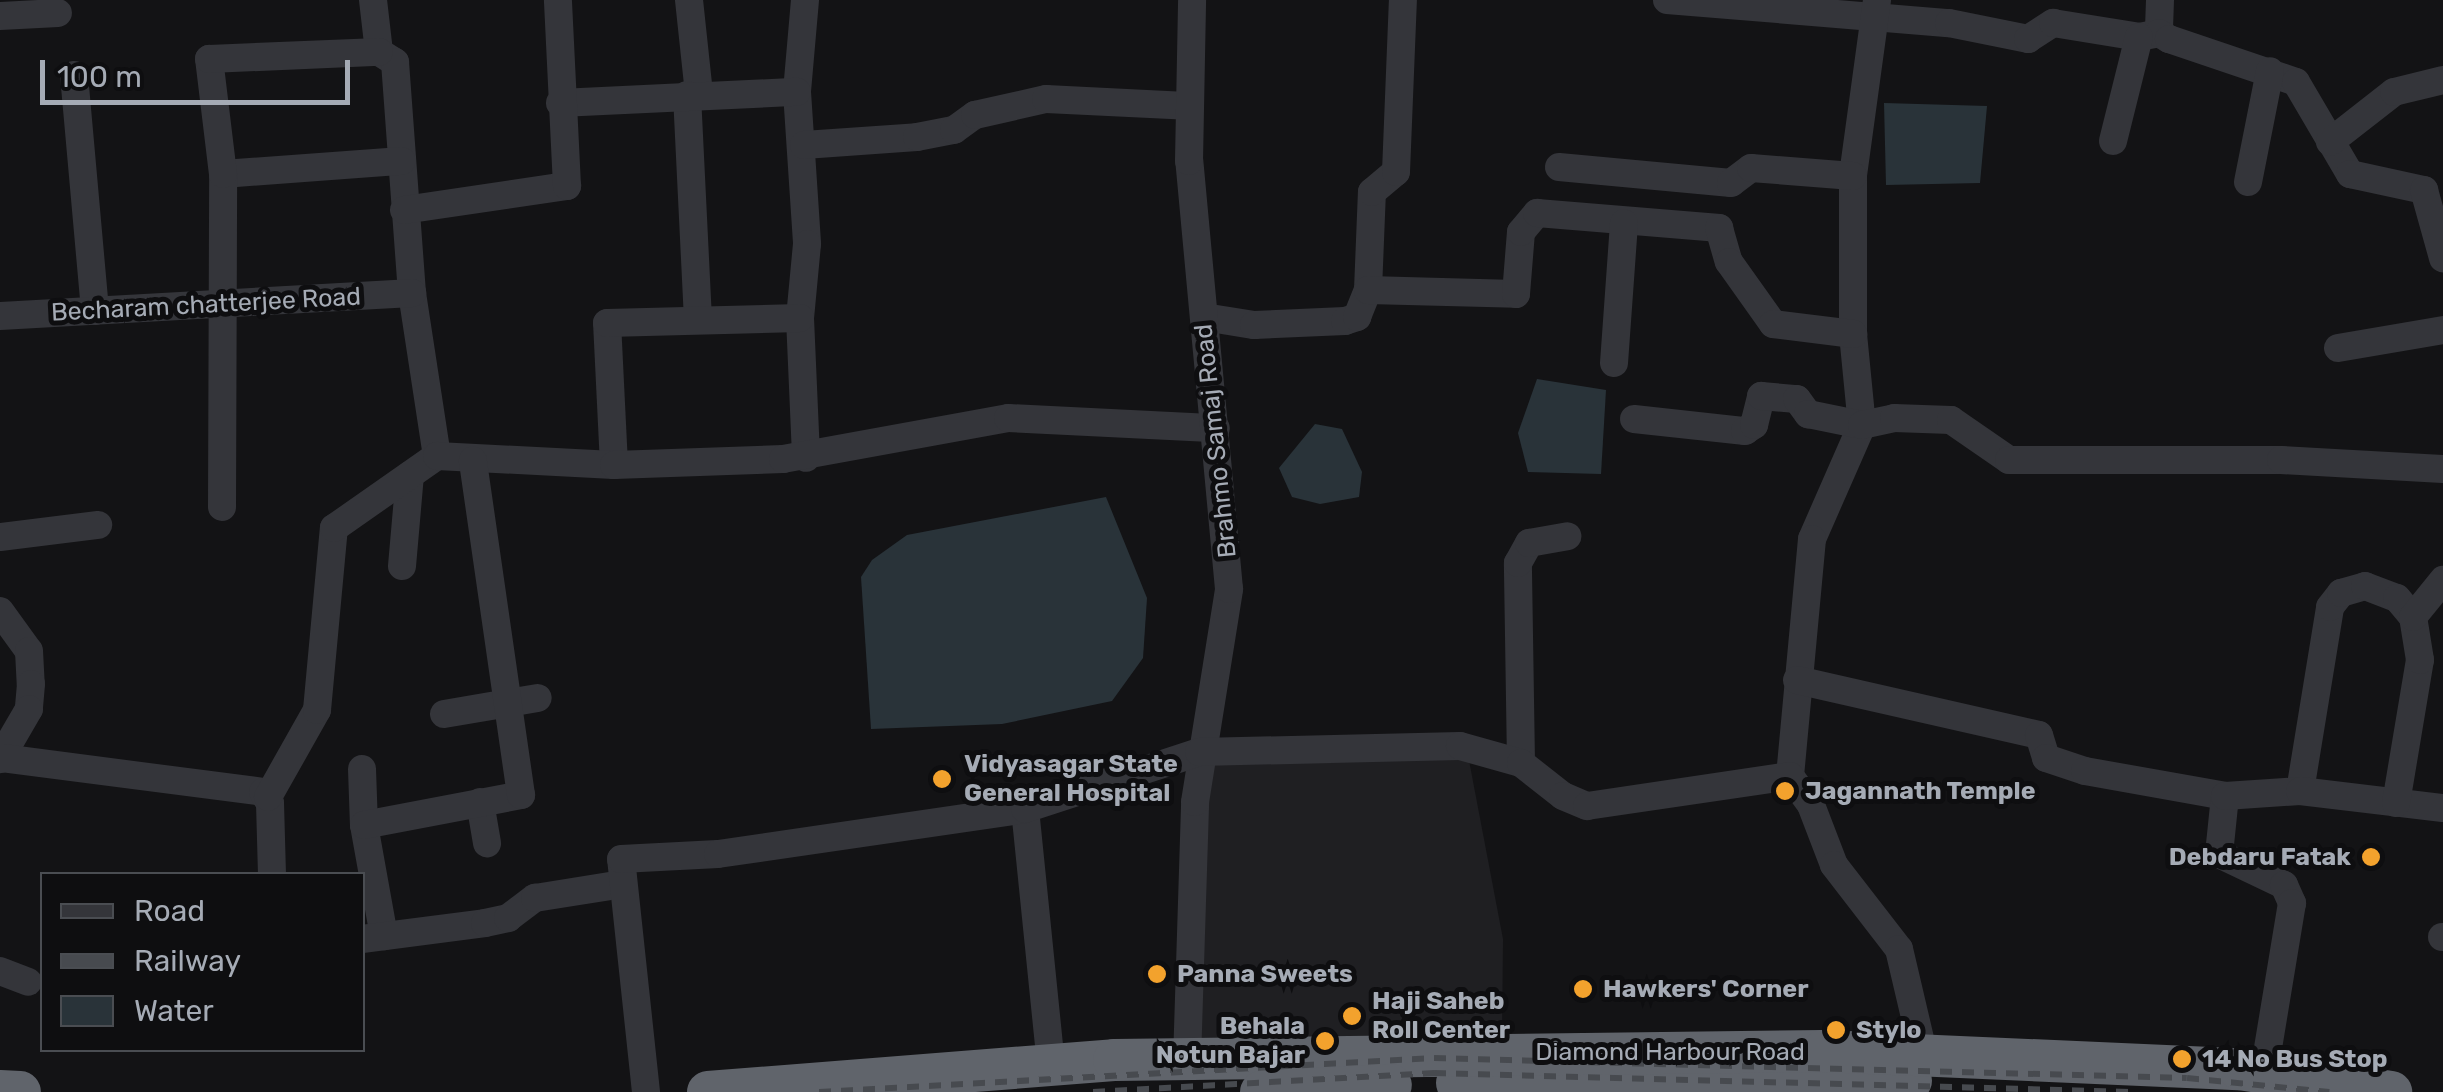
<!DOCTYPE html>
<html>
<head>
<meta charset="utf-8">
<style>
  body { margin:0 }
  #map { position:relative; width:2443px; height:1092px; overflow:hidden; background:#131315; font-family:Rubik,sans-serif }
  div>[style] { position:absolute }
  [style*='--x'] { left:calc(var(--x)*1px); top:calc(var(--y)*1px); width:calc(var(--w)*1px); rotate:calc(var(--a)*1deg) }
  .built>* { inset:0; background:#1f1f22 }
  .water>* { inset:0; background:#293339 }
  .minor>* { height:28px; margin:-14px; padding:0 14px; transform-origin:14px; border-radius:14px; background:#34353a }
  .highway>* { height:42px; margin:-21px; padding:0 21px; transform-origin:21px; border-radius:21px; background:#60646b }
  .rail>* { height:6px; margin-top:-3px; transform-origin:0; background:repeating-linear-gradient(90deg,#474a4f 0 12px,transparent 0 22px) }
  .dots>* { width:28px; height:28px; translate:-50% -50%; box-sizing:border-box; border:5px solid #0e0e10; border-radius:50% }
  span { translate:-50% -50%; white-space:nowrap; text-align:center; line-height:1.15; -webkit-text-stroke:10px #0e0e10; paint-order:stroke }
  .street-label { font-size:25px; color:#a5abb5 }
  .poi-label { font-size:25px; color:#a5abb5; font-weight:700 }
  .left { translate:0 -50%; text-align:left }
  .right { translate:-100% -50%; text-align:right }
  .legend { position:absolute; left:40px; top:872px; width:325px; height:180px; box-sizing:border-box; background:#0e0e10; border:2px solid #4a4d52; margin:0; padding:12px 18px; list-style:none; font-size:30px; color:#a5abb5 }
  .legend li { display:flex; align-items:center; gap:20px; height:50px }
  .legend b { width:50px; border:2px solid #4a4d52 }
  .scale { position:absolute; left:40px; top:60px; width:310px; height:45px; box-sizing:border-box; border:5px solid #a5abb5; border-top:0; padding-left:12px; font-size:30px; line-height:35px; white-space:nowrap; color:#a5abb5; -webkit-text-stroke:8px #0e0e10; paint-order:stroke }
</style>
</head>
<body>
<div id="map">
  <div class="built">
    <div style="clip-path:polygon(1468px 755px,1503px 939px,1502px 1038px,1200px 1046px,1206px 762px)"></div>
  </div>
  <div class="water">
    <div style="clip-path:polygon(1884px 103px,1987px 106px,1980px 183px,1886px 185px)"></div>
    <div style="clip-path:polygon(1537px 379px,1606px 390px,1601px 474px,1528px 472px,1518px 433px)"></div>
    <div style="clip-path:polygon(1315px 424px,1342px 429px,1362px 472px,1359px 497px,1320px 504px,1292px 497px,1279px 468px)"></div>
    <div style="clip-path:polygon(1106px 497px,1147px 598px,1143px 658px,1112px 701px,1002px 724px,871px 729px,861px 577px,872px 560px,907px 535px)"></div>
  </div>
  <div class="minor">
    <div style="--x:373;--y:0;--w:52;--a:83.4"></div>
    <div style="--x:379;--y:52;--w:19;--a:32"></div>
    <div style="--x:395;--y:62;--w:232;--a:85.8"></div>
    <div style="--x:412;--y:293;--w:165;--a:81.3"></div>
    <div style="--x:689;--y:0;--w:95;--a:83.9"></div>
    <div style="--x:805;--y:0;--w:92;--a:95"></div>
    <div style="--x:797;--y:92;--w:152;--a:86.2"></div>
    <div style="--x:807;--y:244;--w:74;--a:95.4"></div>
    <div style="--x:800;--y:318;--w:140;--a:87.5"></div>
    <div style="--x:1667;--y:0;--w:283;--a:4.7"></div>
    <div style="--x:1949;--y:23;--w:81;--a:11.4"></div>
    <div style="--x:2028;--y:39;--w:30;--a:-33"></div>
    <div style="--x:2053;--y:23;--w:87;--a:9.2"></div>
    <div style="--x:2139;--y:37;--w:20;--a:-11"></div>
    <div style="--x:1877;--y:0;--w:178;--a:97.8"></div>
    <div style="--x:1853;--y:176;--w:158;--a:90"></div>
    <div style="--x:1853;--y:334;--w:91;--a:84.4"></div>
    <div style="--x:1862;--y:425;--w:124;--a:113.7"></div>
    <div style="--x:1812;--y:539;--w:238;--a:95.3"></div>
    <div style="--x:1790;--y:776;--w:36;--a:54"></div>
    <div style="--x:1811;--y:805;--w:64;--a:69"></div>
    <div style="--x:1834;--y:865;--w:106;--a:52.3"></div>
    <div style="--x:1899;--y:949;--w:110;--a:76.8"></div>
    <div style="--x:2160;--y:0;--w:33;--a:92"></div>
    <div style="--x:2159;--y:33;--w:12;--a:31"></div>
    <div style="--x:2169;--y:39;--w:134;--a:18.7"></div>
    <div style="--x:2296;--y:82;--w:107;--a:59.6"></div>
    <div style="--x:2350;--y:174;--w:76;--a:12.2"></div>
    <div style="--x:2424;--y:190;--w:71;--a:74.4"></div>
    <div style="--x:0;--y:16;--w:58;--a:-3"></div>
    <div style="--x:74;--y:75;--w:237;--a:84.9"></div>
    <div style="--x:687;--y:95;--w:223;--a:87.2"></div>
    <div style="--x:560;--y:103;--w:237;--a:-2.7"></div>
    <div style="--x:2113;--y:141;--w:107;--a:-76"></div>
    <div style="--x:2330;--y:142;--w:81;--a:-38"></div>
    <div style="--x:2394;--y:92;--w:50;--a:-13.8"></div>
    <div style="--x:804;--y:145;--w:113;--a:-4"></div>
    <div style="--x:917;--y:137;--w:38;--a:-11"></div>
    <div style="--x:954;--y:130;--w:26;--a:-36"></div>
    <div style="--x:975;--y:115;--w:73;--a:-12.7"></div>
    <div style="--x:1046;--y:99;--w:141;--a:2.8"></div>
    <div style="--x:1559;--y:167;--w:173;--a:5.3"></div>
    <div style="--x:1731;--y:183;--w:25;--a:-37"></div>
    <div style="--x:1751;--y:168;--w:102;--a:4.5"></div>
    <div style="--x:223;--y:174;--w:179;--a:-4.2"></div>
    <div style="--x:2248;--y:182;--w:113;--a:-78.8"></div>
    <div style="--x:404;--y:210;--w:165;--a:-8.4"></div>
    <div style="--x:567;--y:186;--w:186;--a:-92.8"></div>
    <div style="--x:1368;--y:290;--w:98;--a:-87.7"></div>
    <div style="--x:1372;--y:192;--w:31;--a:-40"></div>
    <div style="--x:1396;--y:172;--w:172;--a:-87.7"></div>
    <div style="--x:0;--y:316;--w:413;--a:-3.2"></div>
    <div style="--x:1204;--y:317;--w:51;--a:9.1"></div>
    <div style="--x:1254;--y:325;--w:91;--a:-2.5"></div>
    <div style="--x:1345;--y:321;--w:13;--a:-18"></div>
    <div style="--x:1357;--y:317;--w:29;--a:-68"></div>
    <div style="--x:1368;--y:290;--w:148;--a:1.5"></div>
    <div style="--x:1516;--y:294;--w:62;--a:-85.4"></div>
    <div style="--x:1521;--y:232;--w:25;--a:-50"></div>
    <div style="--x:1537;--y:213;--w:183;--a:4.7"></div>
    <div style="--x:1719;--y:228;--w:35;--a:74"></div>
    <div style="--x:1729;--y:262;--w:76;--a:54.6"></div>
    <div style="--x:1773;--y:324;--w:81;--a:7.1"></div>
    <div style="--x:2338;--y:348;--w:107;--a:-9.7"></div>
    <div style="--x:1614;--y:363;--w:140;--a:-85.9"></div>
    <div style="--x:1634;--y:419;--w:112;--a:6.2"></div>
    <div style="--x:1745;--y:431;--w:11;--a:-34"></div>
    <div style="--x:1754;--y:425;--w:30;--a:-76"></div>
    <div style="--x:1761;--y:396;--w:36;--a:5"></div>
    <div style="--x:1797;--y:399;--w:19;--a:54"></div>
    <div style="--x:1808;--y:414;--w:55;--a:11.5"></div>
    <div style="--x:1862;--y:425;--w:33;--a:-12"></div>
    <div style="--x:1894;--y:418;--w:57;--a:2"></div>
    <div style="--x:1951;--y:420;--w:70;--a:34.6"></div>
    <div style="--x:2009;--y:460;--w:272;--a:0"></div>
    <div style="--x:2281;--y:460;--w:162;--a:3.2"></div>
    <div style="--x:614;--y:465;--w:142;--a:-92.8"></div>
    <div style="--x:607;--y:323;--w:193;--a:-1.5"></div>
    <div style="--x:222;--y:507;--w:333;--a:-89.8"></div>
    <div style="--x:223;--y:174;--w:116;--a:-96.9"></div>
    <div style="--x:209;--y:59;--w:170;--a:-2.4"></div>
    <div style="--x:0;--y:537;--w:99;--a:-7"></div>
    <div style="--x:402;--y:566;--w:91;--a:-85"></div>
    <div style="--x:0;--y:611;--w:49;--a:54.1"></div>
    <div style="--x:29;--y:651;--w:33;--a:87"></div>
    <div style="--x:31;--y:684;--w:25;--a:95"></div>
    <div style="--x:29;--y:709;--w:58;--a:120.1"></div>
    <div style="--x:1797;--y:680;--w:248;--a:12.8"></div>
    <div style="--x:2039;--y:735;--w:24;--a:73"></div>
    <div style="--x:2046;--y:758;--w:41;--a:18.4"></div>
    <div style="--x:2085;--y:771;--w:142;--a:10.1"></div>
    <div style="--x:2225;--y:796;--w:58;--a:95.9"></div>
    <div style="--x:2219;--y:854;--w:72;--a:25.5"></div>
    <div style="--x:2284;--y:885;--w:20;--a:66"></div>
    <div style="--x:2292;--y:903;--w:172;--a:99.4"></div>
    <div style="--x:444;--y:714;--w:95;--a:-9.7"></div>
    <div style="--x:2;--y:758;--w:263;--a:7.4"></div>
    <div style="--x:263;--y:792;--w:13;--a:58"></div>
    <div style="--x:270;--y:803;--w:71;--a:88.4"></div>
    <div style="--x:1521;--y:763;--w:200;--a:-90.9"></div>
    <div style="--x:1518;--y:563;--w:23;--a:-61"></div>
    <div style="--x:1529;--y:543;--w:39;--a:-10"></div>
    <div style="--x:362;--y:769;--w:56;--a:88"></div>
    <div style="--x:364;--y:825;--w:113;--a:79.8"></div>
    <div style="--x:2300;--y:791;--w:186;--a:-80.7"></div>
    <div style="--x:2330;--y:607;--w:18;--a:-52"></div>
    <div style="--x:2341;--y:593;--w:25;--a:-16"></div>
    <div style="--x:2365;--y:586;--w:34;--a:21"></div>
    <div style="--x:2397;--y:598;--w:25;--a:50"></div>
    <div style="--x:2225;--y:796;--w:75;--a:-3.8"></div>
    <div style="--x:2300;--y:791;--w:144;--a:6.8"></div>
    <div style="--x:268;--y:797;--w:100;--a:-60.6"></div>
    <div style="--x:317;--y:710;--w:183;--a:-84.7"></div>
    <div style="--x:334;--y:528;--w:126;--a:-35"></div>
    <div style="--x:437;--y:456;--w:177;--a:2.9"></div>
    <div style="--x:614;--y:465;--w:169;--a:-2"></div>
    <div style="--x:783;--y:459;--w:229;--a:-10.3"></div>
    <div style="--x:1008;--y:418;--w:208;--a:2.8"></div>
    <div style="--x:480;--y:802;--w:42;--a:80.3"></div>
    <div style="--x:2396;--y:803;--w:145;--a:-80.5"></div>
    <div style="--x:2420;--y:660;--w:44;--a:-99.2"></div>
    <div style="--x:2413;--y:617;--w:48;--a:-51"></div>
    <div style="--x:1025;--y:809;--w:256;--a:84.2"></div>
    <div style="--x:364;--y:825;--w:160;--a:-10.8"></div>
    <div style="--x:521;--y:795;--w:338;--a:-98.2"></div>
    <div style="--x:2442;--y:937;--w:1;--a:0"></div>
    <div style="--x:362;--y:939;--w:124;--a:-7.4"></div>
    <div style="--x:485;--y:923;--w:24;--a:-12"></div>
    <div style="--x:508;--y:918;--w:34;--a:-37"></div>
    <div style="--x:535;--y:898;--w:88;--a:-9.1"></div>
    <div style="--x:0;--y:971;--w:30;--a:21"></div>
    <div style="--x:1187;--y:1061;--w:259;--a:-88.2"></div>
    <div style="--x:1195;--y:802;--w:216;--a:-80.9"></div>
    <div style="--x:1229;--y:589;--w:430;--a:-95.3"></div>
    <div style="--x:1189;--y:161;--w:161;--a:-88.9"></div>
    <div style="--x:646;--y:1092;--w:234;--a:-96.1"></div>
    <div style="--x:621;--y:859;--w:97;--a:-3"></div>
    <div style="--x:718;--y:854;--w:310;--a:-8.3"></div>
    <div style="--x:1025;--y:809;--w:183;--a:-18.1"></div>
    <div style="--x:1199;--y:752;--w:261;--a:-1.3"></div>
    <div style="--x:1460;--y:746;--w:63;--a:15.6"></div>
    <div style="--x:1521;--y:763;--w:53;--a:38.2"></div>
    <div style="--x:1563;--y:796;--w:26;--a:23"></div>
    <div style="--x:1587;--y:806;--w:205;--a:-8.4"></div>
  </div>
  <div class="highway">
    <div style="--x:1457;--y:1083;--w:454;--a:-0.3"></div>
    <div style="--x:0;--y:1091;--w:20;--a:3"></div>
    <div style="--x:708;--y:1092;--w:407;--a:-4.5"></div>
    <div style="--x:1114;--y:1060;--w:709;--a:-0.73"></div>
    <div style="--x:1823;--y:1051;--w:416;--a:2.5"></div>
    <div style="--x:2239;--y:1069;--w:154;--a:8.6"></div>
    <div style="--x:1261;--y:1092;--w:130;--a:-3.1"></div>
  </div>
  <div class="rail">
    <div style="--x:819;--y:1092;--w:616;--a:-3.16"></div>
    <div style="--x:1434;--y:1058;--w:753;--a:1.52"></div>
    <div style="--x:2187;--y:1078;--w:143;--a:5.6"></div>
    <div style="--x:1093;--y:1092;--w:342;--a:-3.2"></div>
    <div style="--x:1434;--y:1073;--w:696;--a:1.56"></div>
  </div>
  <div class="dots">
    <div style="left:942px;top:779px;background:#f3a22d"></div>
    <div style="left:1785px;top:791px;background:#f3a22d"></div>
    <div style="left:2371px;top:857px;background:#f3a22d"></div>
    <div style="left:1157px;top:974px;background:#f3a22d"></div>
    <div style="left:1583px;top:989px;background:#f3a22d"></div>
    <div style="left:1352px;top:1016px;background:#f3a22d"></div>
    <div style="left:1836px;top:1030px;background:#f3a22d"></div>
    <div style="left:1325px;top:1041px;background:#f3a22d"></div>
    <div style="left:2182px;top:1059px;background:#f3a22d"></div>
  </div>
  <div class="street-label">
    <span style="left:206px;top:305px;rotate:-3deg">Becharam chatterjee Road</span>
    <span style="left:1216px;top:441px;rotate:-96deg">Brahmo Samaj Road</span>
    <span style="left:1670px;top:1052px">Diamond Harbour Road</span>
  </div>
  <div class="poi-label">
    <span class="left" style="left:964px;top:779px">Vidyasagar State<br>General Hospital</span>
    <span class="left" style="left:1805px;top:791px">Jagannath Temple</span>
    <span class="right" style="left:2351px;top:857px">Debdaru Fatak</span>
    <span class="left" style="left:1177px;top:974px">Panna Sweets</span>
    <span class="left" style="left:1603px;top:989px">Hawkers' Corner</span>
    <span class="left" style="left:1372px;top:1016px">Haji Saheb<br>Roll Center</span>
    <span class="right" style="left:1305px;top:1041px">Behala<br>Notun Bajar</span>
    <span class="left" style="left:1856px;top:1030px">Stylo</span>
    <span class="left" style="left:2202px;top:1059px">14 No Bus Stop</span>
  </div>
  <ul class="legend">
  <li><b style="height:12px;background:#34353a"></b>Road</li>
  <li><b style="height:12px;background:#474a4f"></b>Railway</li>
  <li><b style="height:28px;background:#293339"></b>Water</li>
  </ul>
  <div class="scale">100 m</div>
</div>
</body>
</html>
